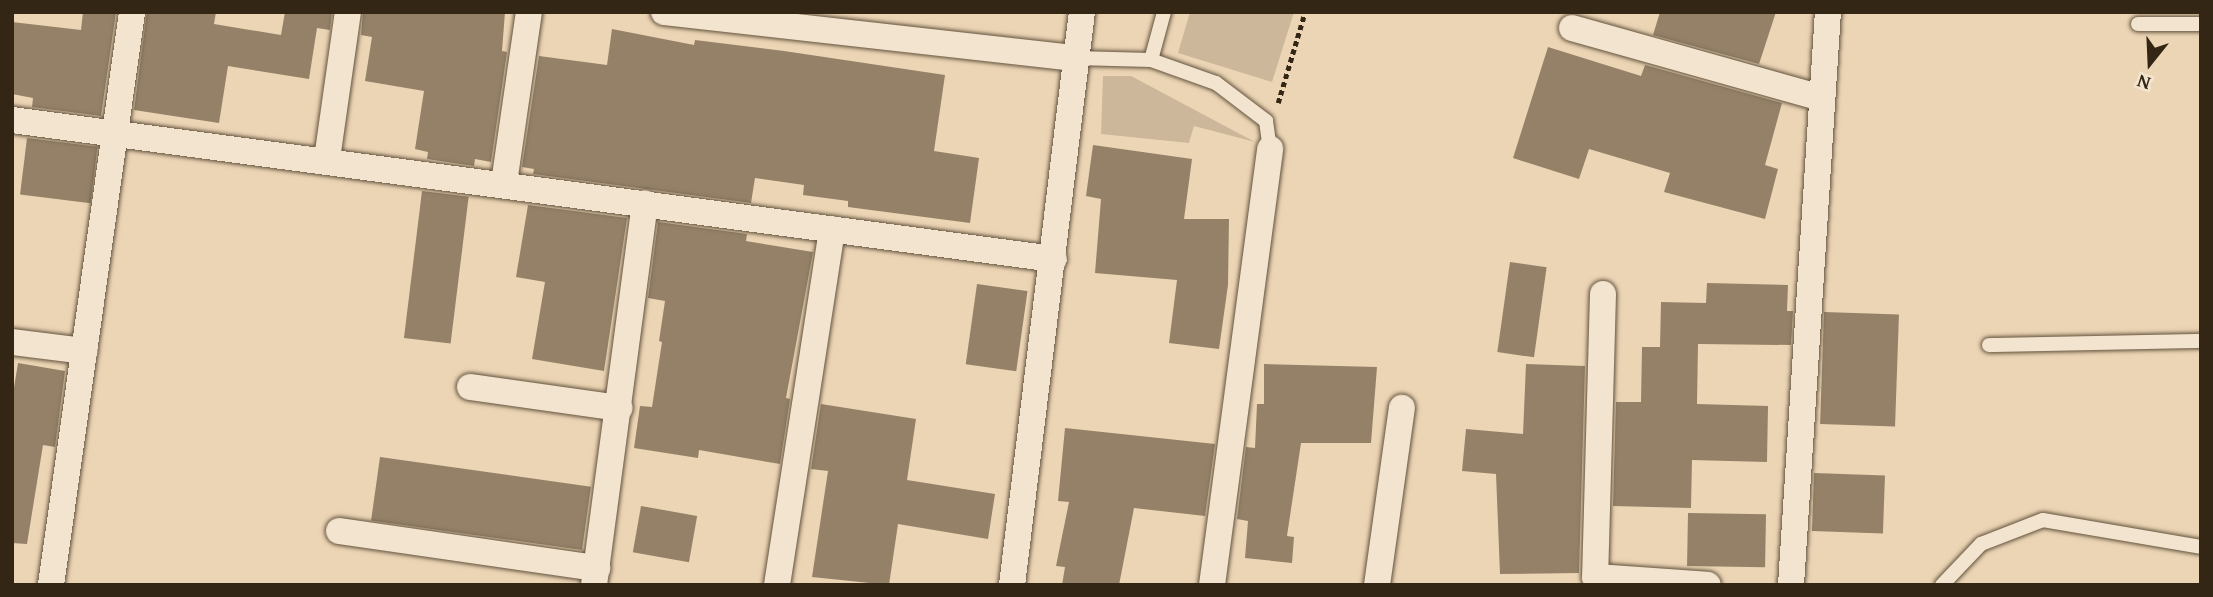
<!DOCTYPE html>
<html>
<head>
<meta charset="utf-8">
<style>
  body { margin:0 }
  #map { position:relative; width:2213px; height:597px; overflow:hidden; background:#ecd5b5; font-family:"Gentium Book Plus",serif }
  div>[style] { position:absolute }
  .green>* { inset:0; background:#cdb79a }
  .building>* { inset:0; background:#948168; transform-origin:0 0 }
  .path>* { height:4.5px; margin-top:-2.25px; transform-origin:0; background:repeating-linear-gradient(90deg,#342615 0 5px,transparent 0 8.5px) }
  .roads { filter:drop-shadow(0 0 2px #62523d) drop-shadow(0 0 2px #62523d) }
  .lane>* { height:14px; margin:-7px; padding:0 7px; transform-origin:7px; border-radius:7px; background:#f3e4cf }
  .street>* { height:26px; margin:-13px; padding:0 13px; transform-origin:13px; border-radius:13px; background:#f3e4cf }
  span { translate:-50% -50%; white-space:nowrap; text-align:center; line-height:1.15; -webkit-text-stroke:5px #f3e4cf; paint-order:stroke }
  .frame { position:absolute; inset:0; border:14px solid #342615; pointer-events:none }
  .north { position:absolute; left:2115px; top:28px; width:70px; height:70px; -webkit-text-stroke:5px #f3e4cf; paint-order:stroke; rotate:198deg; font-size:19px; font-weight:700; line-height:28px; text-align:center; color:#342615 }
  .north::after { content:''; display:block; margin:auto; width:24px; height:32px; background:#342615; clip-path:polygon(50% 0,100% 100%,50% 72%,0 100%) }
</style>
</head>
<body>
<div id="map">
  <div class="green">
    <div style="clip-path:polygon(1190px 12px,1294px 12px,1272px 82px,1178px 53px)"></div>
    <div style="clip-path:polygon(1103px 76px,1131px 76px,1255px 142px,1194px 126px,1189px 143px,1101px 134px)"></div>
  </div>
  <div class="building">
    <div style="clip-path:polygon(83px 12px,116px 12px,101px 116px,32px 107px,33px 98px,12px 94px,12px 22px,81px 30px)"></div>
    <div style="clip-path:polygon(147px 12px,216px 12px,214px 24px,281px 35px,285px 12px,332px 12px,330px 30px,317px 28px,309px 79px,228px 66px,219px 123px,134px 110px)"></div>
    <div style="clip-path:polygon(363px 12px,505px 12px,502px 51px,507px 52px,491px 162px,475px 159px,474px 166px,427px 159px,428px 152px,415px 149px,424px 91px,365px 81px,372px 37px,361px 35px)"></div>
    <div style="clip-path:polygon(1660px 12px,1776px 12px,1759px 64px,1653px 35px)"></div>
    <div style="clip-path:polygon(612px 29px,694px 45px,695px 40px,784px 51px,945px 75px,934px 151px,979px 158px,970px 223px,848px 207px,848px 201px,803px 195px,804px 185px,755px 178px,751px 203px,533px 174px,534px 169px,522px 167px,539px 56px,607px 65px)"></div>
    <div style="clip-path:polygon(1548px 47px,1641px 76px,1645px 65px,1782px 103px,1765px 165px,1778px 169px,1765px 219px,1664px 192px,1670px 173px,1589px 149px,1579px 179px,1513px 158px)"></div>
    <div style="left:27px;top:138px;width:71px;height:57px;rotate:7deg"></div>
    <div style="clip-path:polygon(1093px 145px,1192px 159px,1184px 219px,1229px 219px,1228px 285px,1219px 349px,1169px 343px,1177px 280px,1095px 273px,1101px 199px,1086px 196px)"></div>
    <div style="left:422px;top:191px;width:47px;height:148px;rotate:7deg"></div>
    <div style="clip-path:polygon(528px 205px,627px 218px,604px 371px,532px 359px,545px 282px,516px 277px)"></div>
    <div style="clip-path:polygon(658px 222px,747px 234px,746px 241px,813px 252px,786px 398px,790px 399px,780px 464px,699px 450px,698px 458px,634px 448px,640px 406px,652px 407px,662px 342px,659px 341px,665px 301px,648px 298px)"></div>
    <div style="left:1510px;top:262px;width:37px;height:91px;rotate:8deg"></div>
    <div style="clip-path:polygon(1707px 283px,1788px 285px,1787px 311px,1793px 311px,1791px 345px,1698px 344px,1697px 404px,1768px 406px,1767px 462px,1692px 460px,1691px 508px,1613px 506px,1616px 402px,1641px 402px,1642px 347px,1660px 347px,1661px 302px,1706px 303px)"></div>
    <div style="left:977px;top:284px;width:51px;height:81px;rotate:8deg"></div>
    <div style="left:1824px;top:312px;width:75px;height:112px;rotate:2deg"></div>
    <div style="clip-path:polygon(18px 363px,65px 371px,55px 447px,43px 445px,27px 544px,12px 543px,12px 400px)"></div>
    <div style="clip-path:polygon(1264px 364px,1377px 367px,1371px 443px,1301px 443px,1287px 536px,1294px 537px,1292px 563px,1245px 558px,1248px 521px,1237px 519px,1246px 447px,1255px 448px,1257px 404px,1264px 404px)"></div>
    <div style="clip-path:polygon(1526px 364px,1585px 366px,1579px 573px,1500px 574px,1496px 474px,1462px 471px,1466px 429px,1523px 434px)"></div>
    <div style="clip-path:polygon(821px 404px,916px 419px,907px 480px,995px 494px,988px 539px,898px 524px,889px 585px,812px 577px,828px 471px,811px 469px)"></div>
    <div style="clip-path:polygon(1065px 428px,1215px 444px,1205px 516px,1134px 508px,1119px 585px,1062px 585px,1065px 567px,1056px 566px,1069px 502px,1058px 501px)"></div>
    <div style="left:380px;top:457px;width:213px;height:64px;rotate:8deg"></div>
    <div style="left:1814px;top:473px;width:71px;height:58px;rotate:2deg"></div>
    <div style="left:641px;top:506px;width:57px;height:47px;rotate:10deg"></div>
    <div style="left:1688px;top:513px;width:78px;height:53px;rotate:1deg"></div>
  </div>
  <div class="path">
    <div style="left:1278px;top:103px;width:95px;rotate:-73.5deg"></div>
  </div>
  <div class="roads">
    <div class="lane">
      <div style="left:2138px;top:24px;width:63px"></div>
      <div style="left:1075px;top:58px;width:76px;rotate:1.5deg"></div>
      <div style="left:1151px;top:60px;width:69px;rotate:19.5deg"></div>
      <div style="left:1216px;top:83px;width:63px;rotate:37.2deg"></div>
      <div style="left:1266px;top:121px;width:28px;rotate:82deg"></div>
      <div style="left:1151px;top:60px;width:50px;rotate:-74.8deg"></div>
      <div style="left:1989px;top:345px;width:212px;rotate:-1.1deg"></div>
      <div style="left:1942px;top:585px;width:57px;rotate:-46.4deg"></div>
      <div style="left:1981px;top:544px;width:66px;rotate:-21.2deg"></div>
      <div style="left:2043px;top:520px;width:160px;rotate:9.7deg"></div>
    </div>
    <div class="street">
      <div style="left:664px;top:12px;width:414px;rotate:6.4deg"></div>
      <div style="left:1572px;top:28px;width:259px;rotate:15.7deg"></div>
      <div style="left:12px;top:120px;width:1051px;rotate:7.6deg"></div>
      <div style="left:327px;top:159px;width:148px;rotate:-81.9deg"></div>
      <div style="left:504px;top:183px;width:173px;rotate:-81.7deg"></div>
      <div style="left:1603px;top:294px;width:283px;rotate:91.6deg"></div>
      <div style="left:1595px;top:577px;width:113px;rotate:4deg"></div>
      <div style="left:12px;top:342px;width:73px;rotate:7.1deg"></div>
      <div style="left:470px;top:387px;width:151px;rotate:8deg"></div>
      <div style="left:339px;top:531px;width:261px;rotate:8.2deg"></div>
      <div style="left:51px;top:585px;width:579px;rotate:-81.95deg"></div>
      <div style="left:594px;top:585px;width:385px;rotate:-82.4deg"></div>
      <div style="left:777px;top:585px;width:360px;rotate:-81.2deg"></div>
      <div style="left:1012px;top:585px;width:577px;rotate:-83.04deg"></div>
      <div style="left:1212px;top:585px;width:440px;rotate:-82.4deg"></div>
      <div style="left:1377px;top:585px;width:179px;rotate:-82deg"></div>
      <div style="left:1791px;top:585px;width:574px;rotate:-86.31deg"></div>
    </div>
  </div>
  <div class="frame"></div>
  <div class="north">N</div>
</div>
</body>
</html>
